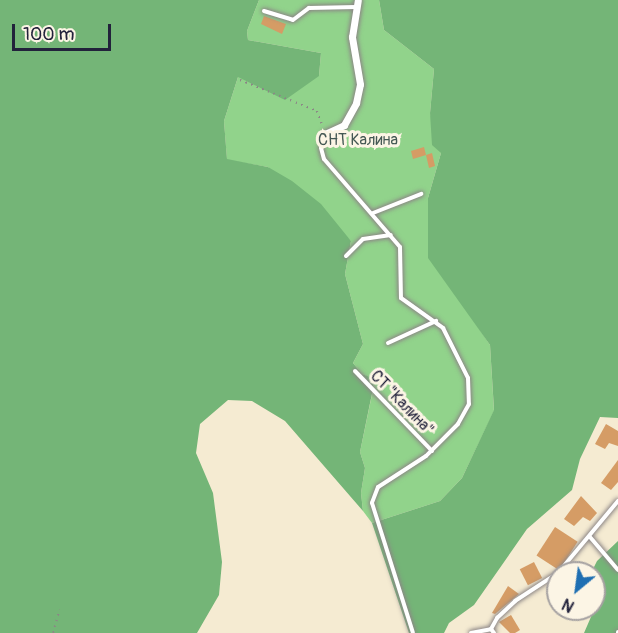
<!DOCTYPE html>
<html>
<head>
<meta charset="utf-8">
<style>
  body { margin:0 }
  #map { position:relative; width:618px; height:633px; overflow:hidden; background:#f5ebd2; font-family:Pangolin,sans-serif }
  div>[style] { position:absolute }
  .green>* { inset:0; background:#91d38b }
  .forest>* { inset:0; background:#74b577 }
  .building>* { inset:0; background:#d59c65; transform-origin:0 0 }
  .path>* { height:1.5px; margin-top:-0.75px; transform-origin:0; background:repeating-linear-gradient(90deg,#8c8686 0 1.5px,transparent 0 6px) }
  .roads { filter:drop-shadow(0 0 2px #8c8686) drop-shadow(0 0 2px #8c8686) }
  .service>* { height:4px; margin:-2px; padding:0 2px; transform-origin:2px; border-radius:2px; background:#fff }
  .minor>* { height:7px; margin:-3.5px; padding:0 3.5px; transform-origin:3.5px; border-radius:3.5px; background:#fff }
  span { translate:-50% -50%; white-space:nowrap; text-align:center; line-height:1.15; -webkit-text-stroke:6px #fcf5e5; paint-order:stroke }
  .park-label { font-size:16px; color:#435753 }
  .street-label { font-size:16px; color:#22223b }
  .north { position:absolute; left:546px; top:561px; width:60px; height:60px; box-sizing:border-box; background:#fcf5e5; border:2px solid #a5a1a1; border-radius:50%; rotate:209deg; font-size:16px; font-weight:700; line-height:24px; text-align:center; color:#22223b }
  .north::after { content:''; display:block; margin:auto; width:21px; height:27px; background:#1f6fb2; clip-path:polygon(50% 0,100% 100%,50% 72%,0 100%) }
  .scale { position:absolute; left:12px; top:24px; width:99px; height:27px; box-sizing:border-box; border:3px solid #22223b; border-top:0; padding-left:8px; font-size:18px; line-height:21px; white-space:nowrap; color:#22223b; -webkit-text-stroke:4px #fcf5e5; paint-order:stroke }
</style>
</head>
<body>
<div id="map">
  <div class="green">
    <div style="clip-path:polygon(259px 0,379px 0,384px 30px,434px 69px,430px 113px,441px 153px,428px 198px,429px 224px,468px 312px,490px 345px,494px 411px,462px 478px,440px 501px,372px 523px,363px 511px,361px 493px,365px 468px,360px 452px,375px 380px,362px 374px,353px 363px,363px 344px,345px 274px,351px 241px,268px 167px,227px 160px,224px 121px,238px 77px,319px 76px,321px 53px,248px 40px,247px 31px)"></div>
  </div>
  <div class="forest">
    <div style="clip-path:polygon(0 0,259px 0,247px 31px,248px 40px,321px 53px,319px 76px,285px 100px,238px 77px,224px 121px,227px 159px,268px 167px,292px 181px,321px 204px,351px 241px,345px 274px,363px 344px,353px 363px,362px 374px,375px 379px,360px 452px,365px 468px,361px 493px,363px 511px,285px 421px,252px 401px,228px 400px,200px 424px,196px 453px,213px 493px,222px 562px,219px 595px,197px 633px,0 633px)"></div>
    <div style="clip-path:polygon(379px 0,618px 0,618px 418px,600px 417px,580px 459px,572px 490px,527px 529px,474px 605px,449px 623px,444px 633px,409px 633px,372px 523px,440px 501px,462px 478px,494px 410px,490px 345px,428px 258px,428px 198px,441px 153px,432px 145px,430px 113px,434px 69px,384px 30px)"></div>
    <div style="clip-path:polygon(618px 541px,618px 633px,584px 633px,597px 603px,594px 573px,591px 573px,597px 561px)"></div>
  </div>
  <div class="building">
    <div style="clip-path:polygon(264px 16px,286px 24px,282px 34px,261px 24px)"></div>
    <div style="clip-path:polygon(424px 147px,426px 155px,432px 153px,435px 166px,429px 168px,426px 155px,413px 159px,411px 151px)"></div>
    <div style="clip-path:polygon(606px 424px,618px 431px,618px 446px,609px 443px,605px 449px,595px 444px)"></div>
    <div style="clip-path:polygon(618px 460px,618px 482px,611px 490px,601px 483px)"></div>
    <div style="clip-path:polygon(581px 496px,597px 513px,590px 521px,583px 517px,574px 526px,564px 519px)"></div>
    <div style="left:555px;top:527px;width:27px;height:34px;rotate:33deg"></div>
    <div style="left:534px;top:562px;width:18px;height:16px;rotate:63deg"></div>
    <div style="clip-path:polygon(508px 586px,519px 594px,495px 614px,492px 613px)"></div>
    <div style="clip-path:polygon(511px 615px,520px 630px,515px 633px,510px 633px,499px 622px)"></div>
  </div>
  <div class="path">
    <div style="left:240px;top:80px;width:83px;rotate:21.9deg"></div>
    <div style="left:317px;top:111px;width:17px;rotate:69deg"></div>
    <div style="left:53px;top:633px;width:24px;rotate:-75deg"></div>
  </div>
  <div class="roads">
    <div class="service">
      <div style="left:264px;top:11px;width:30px;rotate:17deg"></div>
      <div style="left:293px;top:20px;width:20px;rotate:-37deg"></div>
      <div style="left:309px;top:8px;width:47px;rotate:-1.2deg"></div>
      <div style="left:324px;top:134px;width:14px;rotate:102deg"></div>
      <div style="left:321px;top:148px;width:11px;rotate:75deg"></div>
      <div style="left:324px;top:159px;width:116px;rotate:49.2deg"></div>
      <div style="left:400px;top:247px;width:51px;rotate:88.9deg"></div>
      <div style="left:401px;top:298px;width:52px;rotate:35.5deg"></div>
      <div style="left:443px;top:328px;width:56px;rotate:63.4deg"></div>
      <div style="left:468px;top:378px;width:26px;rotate:88deg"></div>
      <div style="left:469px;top:404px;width:23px;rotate:119deg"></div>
      <div style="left:458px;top:424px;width:45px;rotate:135deg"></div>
      <div style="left:426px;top:456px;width:57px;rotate:147.1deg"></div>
      <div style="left:378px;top:487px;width:17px;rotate:111deg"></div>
      <div style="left:372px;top:503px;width:136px;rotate:72.5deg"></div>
      <div style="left:373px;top:213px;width:52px;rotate:-21.6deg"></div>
      <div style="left:346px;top:256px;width:24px;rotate:-45deg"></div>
      <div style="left:363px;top:239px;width:28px;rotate:-8deg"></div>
      <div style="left:388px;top:343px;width:53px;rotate:-24.6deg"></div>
      <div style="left:355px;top:371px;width:111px;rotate:46.1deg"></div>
      <div style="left:590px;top:537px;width:43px;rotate:49.7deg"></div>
      <div style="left:558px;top:573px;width:94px;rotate:-50.2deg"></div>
      <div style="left:491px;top:629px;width:13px;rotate:-61deg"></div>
      <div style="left:497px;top:618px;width:25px;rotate:-43deg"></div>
      <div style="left:515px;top:601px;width:51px;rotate:-33.1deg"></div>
      <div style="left:471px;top:633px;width:20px;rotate:-11deg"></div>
      <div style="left:491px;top:629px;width:5px;rotate:53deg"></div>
      <div style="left:618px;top:633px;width:1px;rotate:-90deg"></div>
    </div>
    <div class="minor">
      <div style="left:325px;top:134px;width:21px;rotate:-25deg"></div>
      <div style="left:344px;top:125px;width:25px;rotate:-61deg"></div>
      <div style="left:356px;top:103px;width:19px;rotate:-78deg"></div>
      <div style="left:360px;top:84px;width:48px;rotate:-99.7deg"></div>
      <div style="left:352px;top:37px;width:37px;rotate:-81deg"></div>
    </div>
  </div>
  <div class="park-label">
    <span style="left:358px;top:140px">СНТ Калина</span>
  </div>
  <div class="street-label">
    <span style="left:402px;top:403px;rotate:46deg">СТ "Калина"</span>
  </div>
  <div class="north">N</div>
  <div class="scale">100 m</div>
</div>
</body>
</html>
